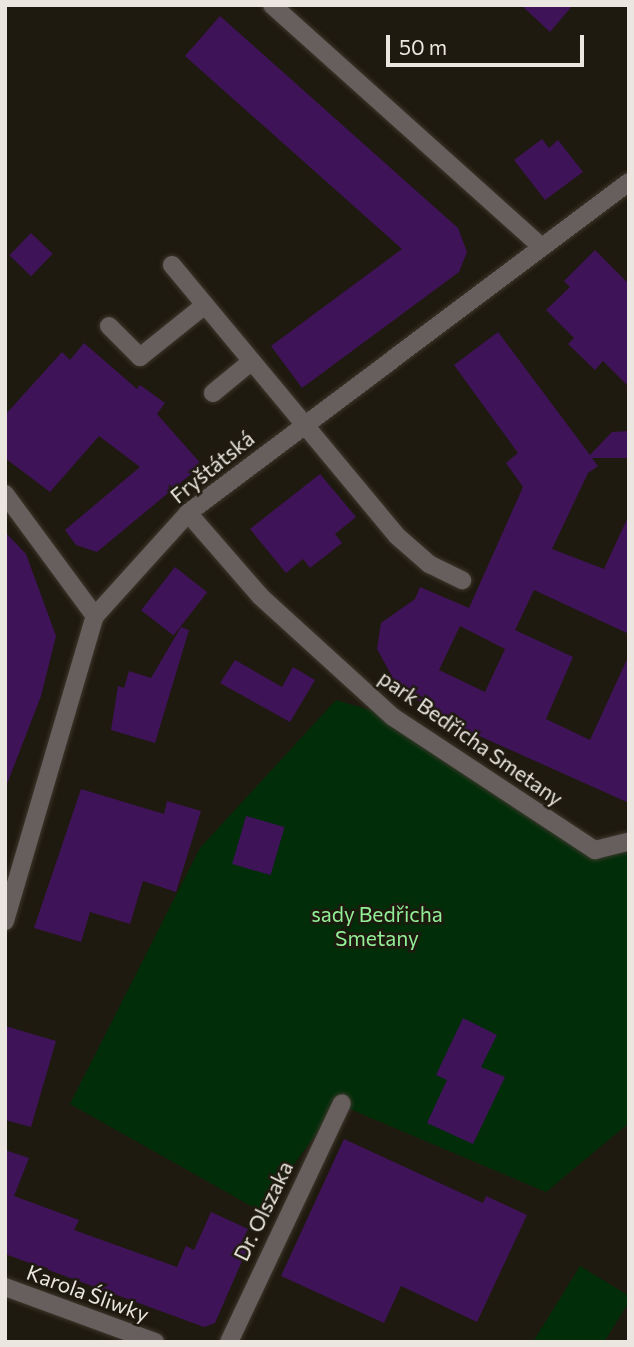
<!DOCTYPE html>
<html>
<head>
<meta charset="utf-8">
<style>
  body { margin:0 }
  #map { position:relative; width:634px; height:1347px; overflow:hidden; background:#1f1a0f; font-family:Commissioner,sans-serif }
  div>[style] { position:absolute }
  .green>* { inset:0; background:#012e08 }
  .building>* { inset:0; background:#3f1358; transform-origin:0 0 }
  .roads { filter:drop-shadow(0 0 2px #3c372c) drop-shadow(0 0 2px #3c372c) }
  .minor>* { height:18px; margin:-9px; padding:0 9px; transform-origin:9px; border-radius:9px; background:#665f5d }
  span { translate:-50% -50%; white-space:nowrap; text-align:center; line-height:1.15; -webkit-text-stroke:5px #1f1a0f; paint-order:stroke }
  .street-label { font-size:21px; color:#ebe7e0 }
  .park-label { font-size:21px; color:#91f097 }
  .frame { position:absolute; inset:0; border:7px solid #ebe7e0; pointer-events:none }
  .scale { position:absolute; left:386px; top:35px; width:198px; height:32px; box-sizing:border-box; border:4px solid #ebe7e0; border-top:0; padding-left:9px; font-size:21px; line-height:24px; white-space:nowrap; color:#ebe7e0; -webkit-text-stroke:5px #1f1a0f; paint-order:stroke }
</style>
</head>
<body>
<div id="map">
  <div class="green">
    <div style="clip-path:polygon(336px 700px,393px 717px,595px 850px,629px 843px,629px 1123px,546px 1192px,338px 1104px,260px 1211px,70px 1104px,200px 848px)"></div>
    <div style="clip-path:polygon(580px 1266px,629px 1296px,629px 1302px,604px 1342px,533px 1342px)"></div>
  </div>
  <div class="building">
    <div style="clip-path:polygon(521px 5px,573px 5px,550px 32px)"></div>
    <div style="clip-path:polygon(220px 16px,458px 228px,467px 252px,459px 272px,302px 388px,271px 346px,402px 249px,185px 56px)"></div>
    <div style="clip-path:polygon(542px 139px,549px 148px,558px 140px,583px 172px,545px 200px,514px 160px)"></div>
    <div style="left:31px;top:233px;width:30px;height:31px;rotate:44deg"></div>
    <div style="clip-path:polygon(595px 250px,629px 284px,629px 387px,603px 361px,595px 370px,568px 344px,574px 338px,546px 310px,570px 287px,564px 281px)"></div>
    <div style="clip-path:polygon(evenodd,498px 332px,590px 455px,612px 432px,629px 431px,629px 458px,592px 458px,598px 466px,588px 473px,552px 549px,604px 569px,629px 515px,629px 634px,534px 590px,515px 630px,573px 657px,546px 719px,590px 740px,629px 655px,629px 803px,466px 730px,399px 689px,377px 649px,381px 623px,415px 599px,420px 587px,469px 608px,523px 487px,506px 463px,518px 453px,454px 365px,498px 332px,460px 626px,505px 649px,485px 692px,439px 670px,460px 626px)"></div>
    <div style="clip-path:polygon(84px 343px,137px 389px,140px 385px,165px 403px,157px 414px,202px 465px,97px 552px,76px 545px,65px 530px,140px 467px,99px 436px,50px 492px,5px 458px,5px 415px,62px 352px,70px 360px)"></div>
    <div style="clip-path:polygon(320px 474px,356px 517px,335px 534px,342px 543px,310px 568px,303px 559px,286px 573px,250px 529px)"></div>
    <div style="clip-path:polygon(5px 532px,26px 554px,56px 636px,41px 696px,7px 784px)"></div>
    <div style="left:175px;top:567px;width:41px;height:55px;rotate:38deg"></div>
    <div style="clip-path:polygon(181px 627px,189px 630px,155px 743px,111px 730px,118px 686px,124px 688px,129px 671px,151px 678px)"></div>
    <div style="clip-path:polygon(235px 660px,282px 687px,293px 667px,315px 680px,290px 722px,220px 683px)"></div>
    <div style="clip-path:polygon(81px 789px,164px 814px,167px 801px,201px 811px,176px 892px,143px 881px,130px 924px,90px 912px,81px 942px,34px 928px)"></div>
    <div style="left:246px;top:816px;width:40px;height:50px;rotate:16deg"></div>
    <div style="clip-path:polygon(463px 1018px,497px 1035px,481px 1067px,505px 1077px,473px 1144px,427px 1123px,447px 1080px,436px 1075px)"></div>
    <div style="clip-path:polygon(5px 1026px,56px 1041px,31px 1127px,5px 1120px)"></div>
    <div style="clip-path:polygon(344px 1139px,483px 1203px,486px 1196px,527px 1215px,477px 1322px,401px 1286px,384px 1323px,281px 1276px)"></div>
    <div style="clip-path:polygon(5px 1150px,29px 1158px,14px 1196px,79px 1220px,74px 1230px,177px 1267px,186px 1246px,194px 1250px,211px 1212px,248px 1229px,242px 1241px,249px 1245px,215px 1323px,204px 1327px,5px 1254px)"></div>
  </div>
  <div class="roads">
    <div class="minor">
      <div style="left:272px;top:5px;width:361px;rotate:41.9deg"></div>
      <div style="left:172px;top:265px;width:352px;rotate:50.3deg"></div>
      <div style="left:397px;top:536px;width:43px;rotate:41.2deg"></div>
      <div style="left:429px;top:564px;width:37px;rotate:26deg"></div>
      <div style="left:109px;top:326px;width:44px;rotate:45deg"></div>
      <div style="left:140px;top:357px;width:83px;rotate:-38.7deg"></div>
      <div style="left:213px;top:393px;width:50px;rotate:-39.4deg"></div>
      <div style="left:5px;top:494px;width:152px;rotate:53.6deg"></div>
      <div style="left:188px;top:513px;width:111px;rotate:49deg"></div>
      <div style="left:261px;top:597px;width:178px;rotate:42.3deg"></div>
      <div style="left:393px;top:717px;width:242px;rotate:33.4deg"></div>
      <div style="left:595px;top:850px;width:33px;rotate:-14deg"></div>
      <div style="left:5px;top:921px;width:318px;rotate:-73.6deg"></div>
      <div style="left:95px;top:616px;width:139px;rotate:-47.9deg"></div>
      <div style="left:188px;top:513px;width:551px;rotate:-36.89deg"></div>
      <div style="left:5px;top:1287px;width:160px;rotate:20.1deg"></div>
      <div style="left:229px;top:1342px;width:264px;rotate:-64.7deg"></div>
    </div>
  </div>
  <div class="street-label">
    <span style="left:212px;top:467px;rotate:-39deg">Fryštátská</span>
    <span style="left:471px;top:738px;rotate:35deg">park Bedřicha Smetany</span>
    <span style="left:263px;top:1211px;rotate:-64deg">Dr. Olszaka</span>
    <span style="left:88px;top:1293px;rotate:20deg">Karola Śliwky</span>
  </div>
  <div class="park-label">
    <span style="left:377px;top:926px">sady Bedřicha<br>Smetany</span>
  </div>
  <div class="frame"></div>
  <div class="scale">50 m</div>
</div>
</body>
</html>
